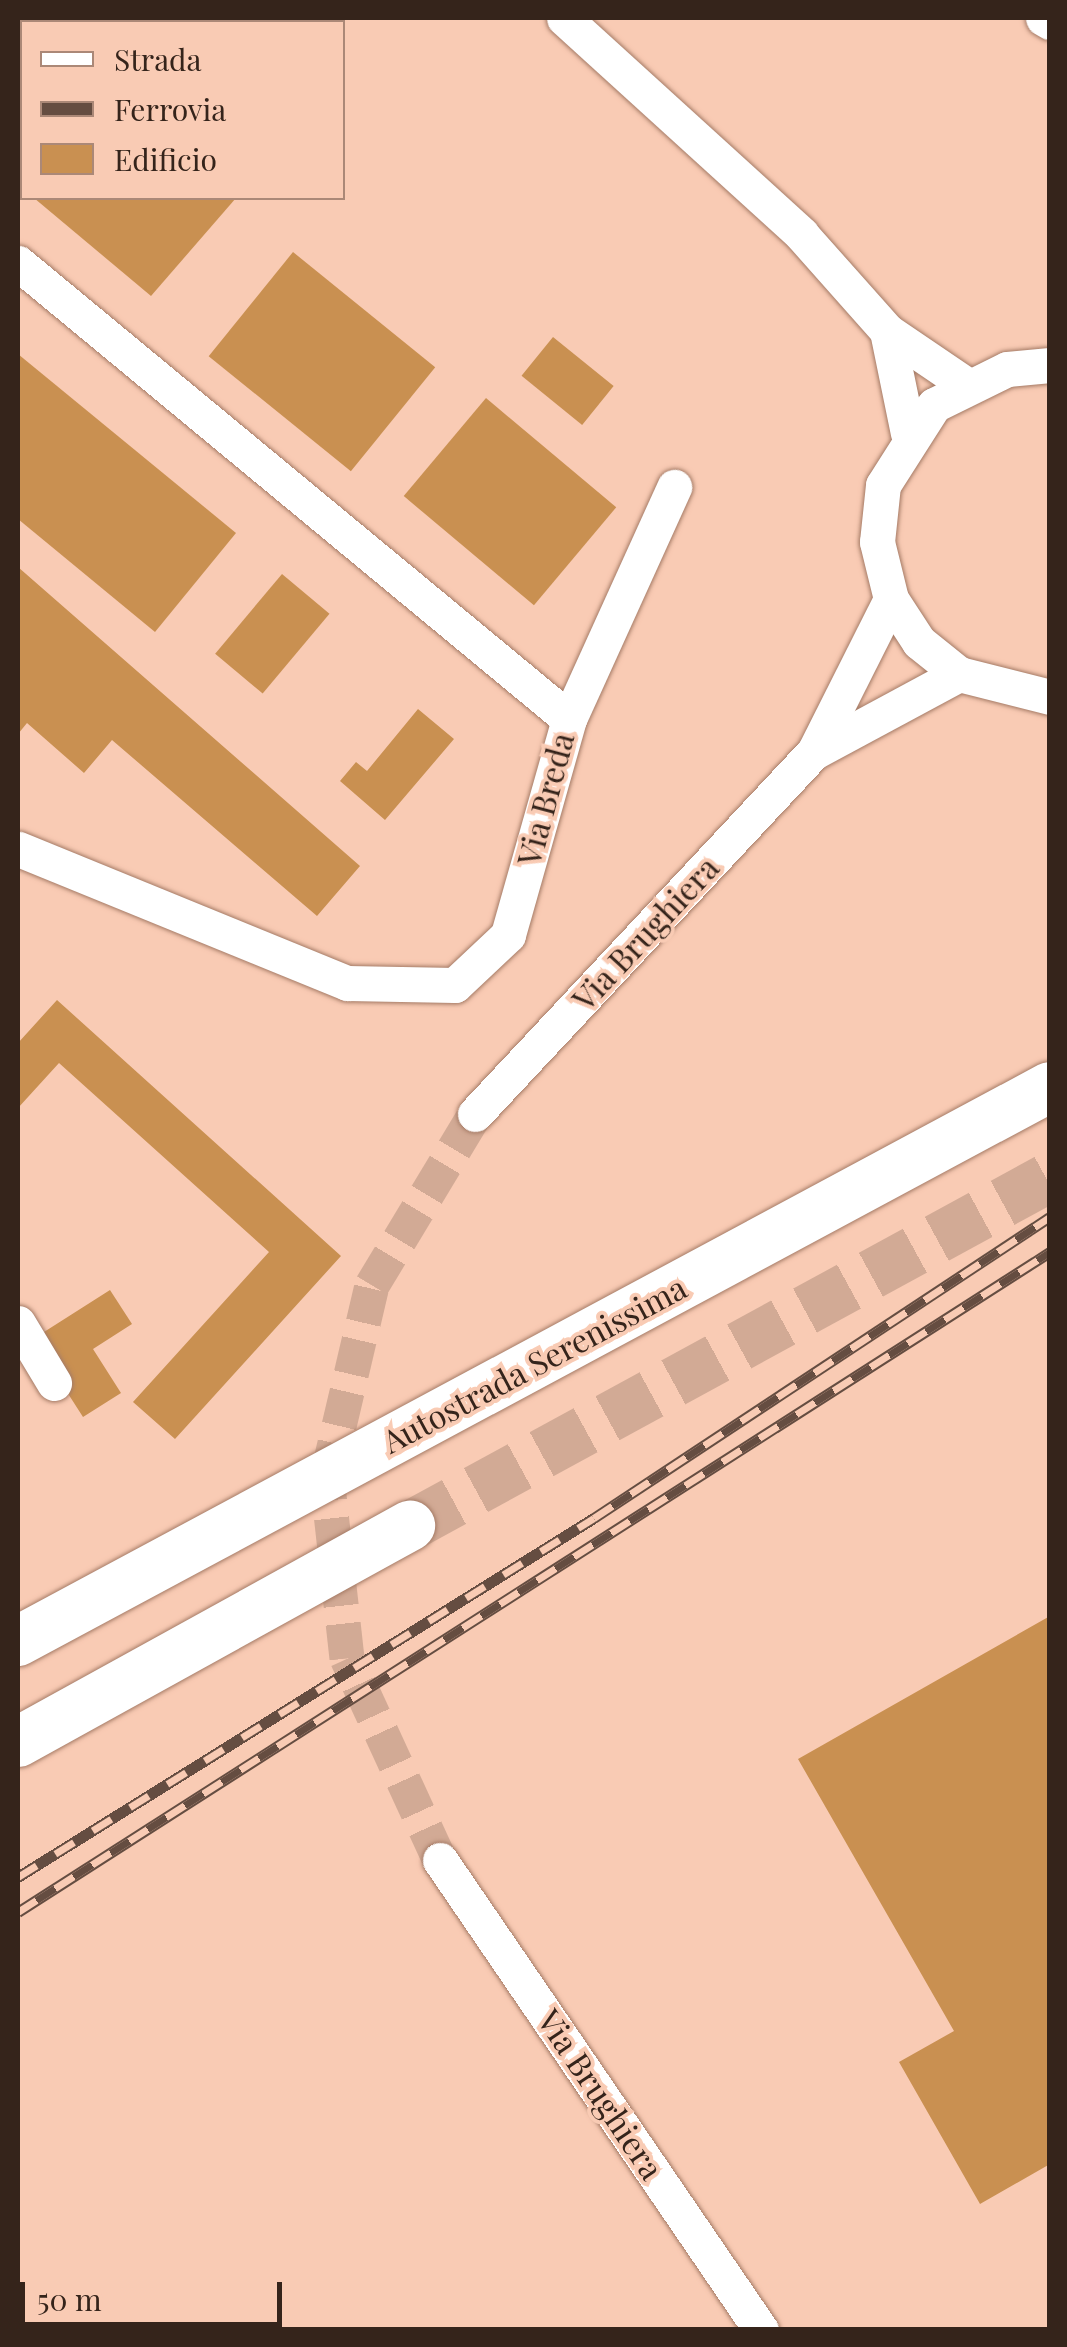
<!DOCTYPE html>
<html>
<head>
<meta charset="utf-8">
<style>
  body { margin:0 }
  #map { position:relative; width:1067px; height:2347px; overflow:hidden; background:#f9cbb4; font-family:"Playfair Display",serif }
  div>[style] { position:absolute }
  .building>* { inset:0; background:#c99051; transform-origin:0 0 }
  .minor-tunnel>* { height:35px; margin-top:-17.5px; transform-origin:0; background:repeating-linear-gradient(90deg,#d2aa95 0 35px,transparent 0 53px) }
  .highway-tunnel>* { height:50px; margin-top:-25px; transform-origin:0; background:repeating-linear-gradient(90deg,#d2aa95 0 50px,transparent 0 75px) }
  .roads { filter:drop-shadow(0 0 2px #a57b66) drop-shadow(0 0 2px #a57b66) }
  .minor>* { height:35px; margin:-17.5px; padding:0 17.5px; transform-origin:17.5px; border-radius:17.5px; background:#fff }
  .highway>* { height:50px; margin:-25px; padding:0 25px; transform-origin:25px; border-radius:25px; background:#fff }
  .rail>* { height:11px; margin-top:-5.5px; transform-origin:0; background:repeating-linear-gradient(90deg,#f9cbb4 0 22px,#654d41 0 44px); box-sizing:border-box; border-block:2px solid #654d41 }
  span { translate:-50% -50%; white-space:nowrap; text-align:center; line-height:1.15; -webkit-text-stroke:8px #f9cbb4; paint-order:stroke }
  .street-label { font-size:32px; color:#35241b }
  .frame { position:absolute; inset:0; border:20px solid #35241b; pointer-events:none }
  .legend { position:absolute; left:20px; top:20px; width:325px; height:180px; box-sizing:border-box; background:#f9cbb4; border:2px solid #ab8877; margin:0; padding:12px 18px; list-style:none; font-size:30px; color:#35241b }
  .legend li { display:flex; align-items:center; gap:20px; height:50px }
  .legend b { width:50px; border:2px solid #ab8877 }
  .scale { position:absolute; left:20px; top:2282px; width:262px; height:45px; box-sizing:border-box; border:5px solid #35241b; border-top:0; padding-left:12px; font-size:30px; line-height:35px; white-space:nowrap; color:#35241b; -webkit-text-stroke:8px #f9cbb4; paint-order:stroke }
</style>
</head>
<body>
<div id="map">
  <div class="building">
    <div style="clip-path:polygon(34px 198px,236px 198px,151px 296px)"></div>
    <div style="left:293px;top:252px;width:183px;height:134px;rotate:39deg"></div>
    <div style="left:553px;top:337px;width:78px;height:50px;rotate:39deg"></div>
    <div style="clip-path:polygon(18px 354px,236px 533px,155px 632px,18px 519px)"></div>
    <div style="left:486px;top:398px;width:170px;height:128px;rotate:40deg"></div>
    <div style="clip-path:polygon(18px 567px,360px 866px,317px 916px,112px 740px,84px 773px,27px 723px,18px 734px)"></div>
    <div style="left:282px;top:574px;width:62px;height:104px;rotate:40deg"></div>
    <div style="clip-path:polygon(418px 709px,454px 739px,385px 820px,340px 781px,356px 762px,367px 771px)"></div>
    <div style="clip-path:polygon(57px 1000px,341px 1256px,175px 1439px,133px 1402px,269px 1252px,59px 1063px,18px 1108px,18px 1043px)"></div>
    <div style="clip-path:polygon(110px 1290px,132px 1324px,93px 1349px,121px 1393px,83px 1417px,33px 1339px)"></div>
    <div style="clip-path:polygon(1050px 1616px,1050px 2164px,980px 2204px,899px 2062px,954px 2031px,798px 1759px)"></div>
  </div>
  <div class="minor-tunnel">
    <div style="left:440px;top:1860px;width:222px;rotate:-114.7deg"></div>
    <div style="left:347px;top:1658px;width:182px;rotate:-96.3deg"></div>
    <div style="left:327px;top:1477px;width:197px;rotate:-76.8deg"></div>
    <div style="left:372px;top:1285px;width:200px;rotate:-58.9deg"></div>
  </div>
  <div class="highway-tunnel">
    <div style="left:410px;top:1526px;width:729px;rotate:-28.6deg"></div>
  </div>
  <div class="roads">
    <div class="minor">
      <div style="left:564px;top:18px;width:321px;rotate:42.3deg"></div>
      <div style="left:801px;top:234px;width:130px;rotate:48.4deg"></div>
      <div style="left:887px;top:331px;width:94px;rotate:34.2deg"></div>
      <div style="left:1043px;top:18px;width:8px;rotate:30deg"></div>
      <div style="left:81px;top:22px;width:6px;rotate:-39deg"></div>
      <div style="left:18px;top:93px;width:7px;rotate:-56deg"></div>
      <div style="left:18px;top:263px;width:715px;rotate:39.61deg"></div>
      <div style="left:569px;top:719px;width:224px;rotate:105.8deg"></div>
      <div style="left:508px;top:935px;width:73px;rotate:136.7deg"></div>
      <div style="left:455px;top:985px;width:108px;rotate:-178.9deg"></div>
      <div style="left:347px;top:983px;width:355px;rotate:-157.8deg"></div>
      <div style="left:887px;top:331px;width:104px;rotate:78.4deg"></div>
      <div style="left:1050px;top:365px;width:43px;rotate:174.7deg"></div>
      <div style="left:1007px;top:369px;width:81px;rotate:153.7deg"></div>
      <div style="left:934px;top:405px;width:95px;rotate:122.5deg"></div>
      <div style="left:883px;top:485px;width:57px;rotate:96deg"></div>
      <div style="left:877px;top:542px;width:59px;rotate:76.2deg"></div>
      <div style="left:891px;top:599px;width:51px;rotate:56.9deg"></div>
      <div style="left:919px;top:642px;width:51px;rotate:38.7deg"></div>
      <div style="left:959px;top:674px;width:94px;rotate:14.2deg"></div>
      <div style="left:569px;top:719px;width:255px;rotate:-65.6deg"></div>
      <div style="left:814px;top:752px;width:165px;rotate:-28.3deg"></div>
      <div style="left:475px;top:1114px;width:496px;rotate:-46.9deg"></div>
      <div style="left:814px;top:752px;width:171px;rotate:-63.3deg"></div>
      <div style="left:18px;top:1323px;width:70px;rotate:59deg"></div>
      <div style="left:440px;top:1860px;width:569px;rotate:55.67deg"></div>
    </div>
    <div class="highway">
      <div style="left:18px;top:1641px;width:1171px;rotate:-28.23deg"></div>
      <div style="left:18px;top:1742px;width:448px;rotate:-28.9deg"></div>
    </div>
  </div>
  <div class="rail">
    <div style="left:18px;top:1877px;width:679px;rotate:-31.93deg"></div>
    <div style="left:594px;top:1518px;width:546px;rotate:-33.43deg"></div>
    <div style="left:18px;top:1912px;width:1225px;rotate:-32.6deg"></div>
  </div>
  <div class="street-label">
    <span style="left:545px;top:799px;rotate:-75deg">Via Breda</span>
    <span style="left:645px;top:933px;rotate:-47deg">Via Brughiera</span>
    <span style="left:534px;top:1364px;rotate:-28deg">Autostrada Serenissima</span>
    <span style="left:601px;top:2094px;rotate:56deg">Via Brughiera</span>
  </div>
  <div class="frame"></div>
  <ul class="legend">
  <li><b style="height:12px;background:#fff"></b>Strada</li>
  <li><b style="height:12px;background:#654d41"></b>Ferrovia</li>
  <li><b style="height:28px;background:#c99051"></b>Edificio</li>
  </ul>
  <div class="scale">50 m</div>
</div>
</body>
</html>
